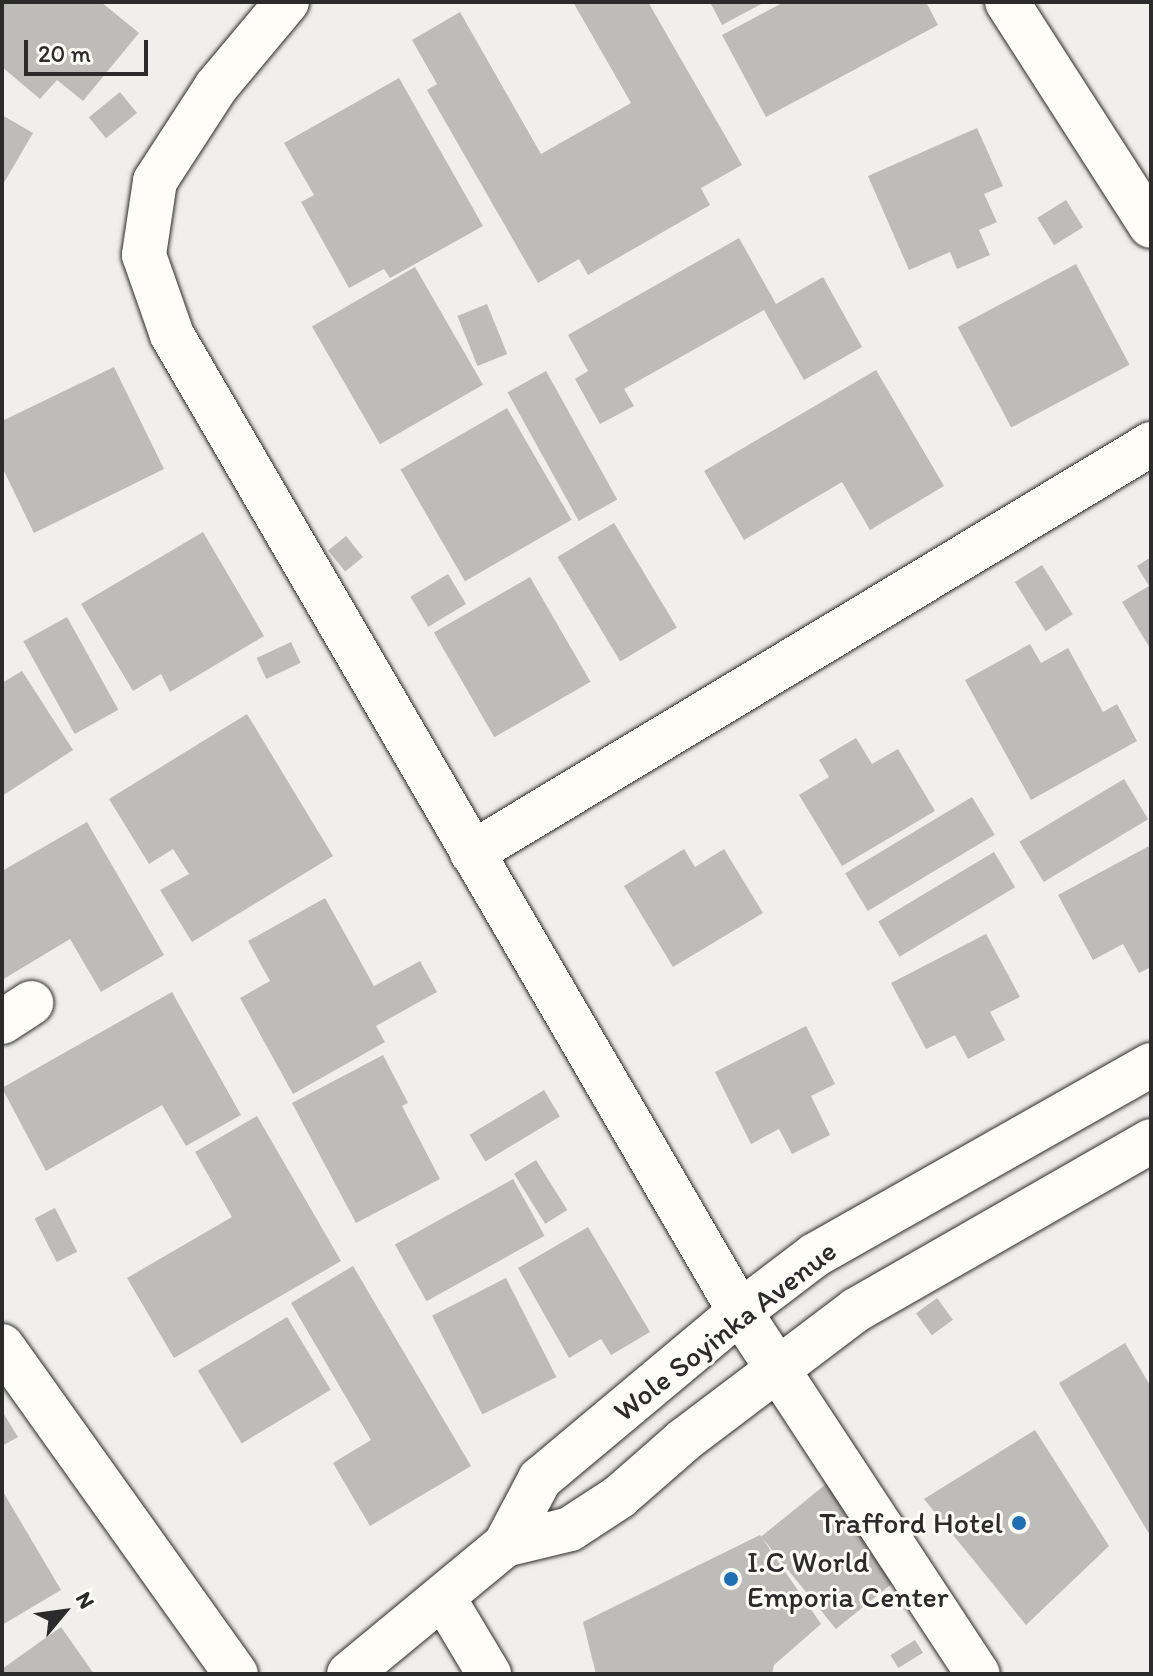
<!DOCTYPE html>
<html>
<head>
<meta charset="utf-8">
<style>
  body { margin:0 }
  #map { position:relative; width:1153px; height:1676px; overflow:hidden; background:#f0efeb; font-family:Itim,sans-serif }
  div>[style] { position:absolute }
  .building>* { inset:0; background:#bdbcb8; transform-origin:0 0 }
  .roads { filter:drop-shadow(0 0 2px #2b2b2b) drop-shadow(0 0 2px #2b2b2b) }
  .minor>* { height:44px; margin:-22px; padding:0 22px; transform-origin:22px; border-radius:22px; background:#fdfcf7 }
  .dots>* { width:22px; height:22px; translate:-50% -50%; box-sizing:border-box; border:4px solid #fdfcf7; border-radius:50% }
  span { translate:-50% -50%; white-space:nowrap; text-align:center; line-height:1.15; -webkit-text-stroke:6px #fdfcf7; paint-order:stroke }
  .street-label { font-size:30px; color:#2b2b2b }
  .poi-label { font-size:30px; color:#2b2b2b }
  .right { translate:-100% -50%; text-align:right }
  .left { translate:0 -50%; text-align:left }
  .frame { position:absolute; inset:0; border:4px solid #2b2b2b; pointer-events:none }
  .north { position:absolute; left:24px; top:1572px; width:80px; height:80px; -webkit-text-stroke:6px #fdfcf7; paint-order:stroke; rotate:61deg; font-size:22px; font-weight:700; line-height:32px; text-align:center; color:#2b2b2b }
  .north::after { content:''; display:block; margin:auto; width:28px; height:36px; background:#2b2b2b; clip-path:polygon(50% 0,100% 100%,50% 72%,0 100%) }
  .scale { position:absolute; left:24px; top:40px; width:124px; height:36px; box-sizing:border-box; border:4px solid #2b2b2b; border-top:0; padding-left:10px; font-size:24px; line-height:28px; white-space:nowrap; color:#2b2b2b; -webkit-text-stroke:6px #fdfcf7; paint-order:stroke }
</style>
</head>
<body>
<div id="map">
  <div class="building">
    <div style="clip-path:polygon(6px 2px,101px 2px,139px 33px,83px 101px,57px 80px,40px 99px,2px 67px,2px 7px)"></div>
    <div style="clip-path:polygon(573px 2px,648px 2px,742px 165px,701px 188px,710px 205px,588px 275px,579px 259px,538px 283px,427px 90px,437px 84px,412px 40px,460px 12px,541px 154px,631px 103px)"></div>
    <div style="clip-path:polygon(710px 2px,765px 2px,722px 25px)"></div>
    <div style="clip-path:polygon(784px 2px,926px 2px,938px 25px,766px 117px,722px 35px)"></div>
    <div style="clip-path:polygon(399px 78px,483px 226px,390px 278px,384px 269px,349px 288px,301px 202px,314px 195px,284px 143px)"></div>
    <div style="left:120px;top:92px;width:27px;height:40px;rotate:51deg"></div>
    <div style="clip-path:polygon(2px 115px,33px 133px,2px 186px)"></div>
    <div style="clip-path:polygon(977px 128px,1003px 186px,984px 194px,997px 222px,979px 230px,990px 255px,957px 269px,950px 252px,909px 270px,868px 176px)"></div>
    <div style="left:1066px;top:200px;width:32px;height:34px;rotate:58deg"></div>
    <div style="clip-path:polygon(739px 238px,776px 304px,823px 277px,862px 347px,804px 380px,764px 310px,624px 389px,634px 406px,600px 424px,575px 379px,588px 371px,568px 335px)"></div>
    <div style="left:1076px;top:264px;width:114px;height:134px;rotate:62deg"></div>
    <div style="left:415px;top:267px;width:136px;height:119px;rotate:60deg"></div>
    <div style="left:487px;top:304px;width:54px;height:32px;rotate:68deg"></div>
    <div style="clip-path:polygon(114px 367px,164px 469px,34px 533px,2px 467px,2px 421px)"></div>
    <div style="clip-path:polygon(876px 370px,944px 486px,870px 530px,842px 482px,744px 540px,704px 471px)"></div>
    <div style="left:546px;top:371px;width:147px;height:44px;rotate:61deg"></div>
    <div style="left:507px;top:408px;width:129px;height:123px;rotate:60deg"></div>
    <div style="left:614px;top:523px;width:122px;height:66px;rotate:59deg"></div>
    <div style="clip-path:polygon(203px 532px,264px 636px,170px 692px,161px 674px,133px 691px,81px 604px)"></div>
    <div style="left:346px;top:536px;width:27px;height:23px;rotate:51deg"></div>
    <div style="clip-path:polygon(1151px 557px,1151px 650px,1122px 602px,1149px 586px,1137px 566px)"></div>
    <div style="left:1042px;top:565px;width:58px;height:32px;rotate:58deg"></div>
    <div style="left:448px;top:574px;width:35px;height:44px;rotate:59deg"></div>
    <div style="left:530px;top:577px;width:121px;height:111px;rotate:60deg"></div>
    <div style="left:67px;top:617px;width:106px;height:50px;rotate:61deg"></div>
    <div style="left:291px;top:642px;width:23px;height:38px;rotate:65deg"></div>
    <div style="clip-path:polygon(1030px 644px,1041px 663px,1068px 648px,1103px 712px,1117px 704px,1137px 741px,1031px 800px,965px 680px)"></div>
    <div style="clip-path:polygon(22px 671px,73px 750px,2px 796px,2px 683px)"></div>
    <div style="clip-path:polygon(247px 714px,333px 856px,192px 942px,160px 890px,189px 874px,173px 849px,149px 864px,109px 799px)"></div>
    <div style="clip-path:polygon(856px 738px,872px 764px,898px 749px,935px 811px,842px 866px,799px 795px,829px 777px,819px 760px)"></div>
    <div style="left:1124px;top:779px;width:47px;height:122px;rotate:59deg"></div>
    <div style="left:972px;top:797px;width:44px;height:148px;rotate:59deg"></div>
    <div style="clip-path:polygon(87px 822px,164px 955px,101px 992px,70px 939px,2px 980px,2px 871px)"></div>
    <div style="clip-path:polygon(1151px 845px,1151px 967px,1139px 973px,1123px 944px,1093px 960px,1058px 895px)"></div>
    <div style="clip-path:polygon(684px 849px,695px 867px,724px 849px,763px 913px,673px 967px,624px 886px)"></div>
    <div style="left:994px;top:852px;width:41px;height:135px;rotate:59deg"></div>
    <div style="clip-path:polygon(325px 898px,374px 986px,420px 961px,437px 992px,376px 1026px,385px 1042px,293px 1094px,240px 998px,270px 981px,248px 941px)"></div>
    <div style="clip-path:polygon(986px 934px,1020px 997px,990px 1012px,1005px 1040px,968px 1059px,955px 1035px,926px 1049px,891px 983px)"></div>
    <div style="clip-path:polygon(172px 992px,241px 1115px,186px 1146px,162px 1105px,46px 1171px,2px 1088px)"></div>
    <div style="clip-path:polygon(806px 1026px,835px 1084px,811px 1096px,830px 1135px,792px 1154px,779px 1129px,751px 1144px,715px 1072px)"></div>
    <div style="clip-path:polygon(383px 1055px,408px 1103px,402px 1106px,440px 1179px,356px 1223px,292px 1103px)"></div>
    <div style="left:544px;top:1090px;width:31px;height:87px;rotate:59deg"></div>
    <div style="clip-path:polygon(257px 1116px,341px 1261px,174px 1358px,127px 1278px,232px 1217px,195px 1152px)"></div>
    <div style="left:536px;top:1160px;width:59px;height:26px;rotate:58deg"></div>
    <div style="left:513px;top:1179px;width:65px;height:135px;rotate:61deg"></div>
    <div style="left:55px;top:1208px;width:49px;height:23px;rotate:63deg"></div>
    <div style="clip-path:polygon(588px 1227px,650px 1332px,611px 1355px,601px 1339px,569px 1358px,518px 1268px)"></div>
    <div style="clip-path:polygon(353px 1266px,471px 1466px,370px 1526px,333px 1463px,371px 1440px,291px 1303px)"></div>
    <div style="left:506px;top:1278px;width:111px;height:83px;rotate:63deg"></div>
    <div style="left:937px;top:1298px;width:27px;height:26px;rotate:54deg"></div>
    <div style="left:287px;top:1317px;width:85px;height:104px;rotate:59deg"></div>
    <div style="clip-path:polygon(1125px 1343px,1151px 1387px,1151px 1537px,1059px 1383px)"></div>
    <div style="clip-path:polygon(2px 1411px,18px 1437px,2px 1446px)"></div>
    <div style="clip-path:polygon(1035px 1430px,1109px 1546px,1026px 1625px,924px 1499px)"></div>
    <div style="left:831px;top:1480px;width:119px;height:90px;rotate:51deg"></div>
    <div style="clip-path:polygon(2px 1490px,61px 1590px,2px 1625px)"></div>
    <div style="clip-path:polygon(760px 1535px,821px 1624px,774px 1665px,772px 1674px,596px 1674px,583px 1622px)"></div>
    <div style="clip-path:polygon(61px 1627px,94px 1674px,2px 1674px,2px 1669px)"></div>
    <div style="left:915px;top:1640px;width:15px;height:29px;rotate:58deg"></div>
  </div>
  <div class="roads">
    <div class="minor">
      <div style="left:287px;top:2px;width:111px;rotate:129.9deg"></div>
      <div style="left:216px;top:87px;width:112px;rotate:123deg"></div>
      <div style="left:155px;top:181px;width:75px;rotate:98.5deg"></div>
      <div style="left:144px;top:255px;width:85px;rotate:70.7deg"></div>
      <div style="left:172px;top:335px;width:1130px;rotate:59.83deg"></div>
      <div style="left:740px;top:1312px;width:433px;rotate:56.7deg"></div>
      <div style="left:1007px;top:2px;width:266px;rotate:57.3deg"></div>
      <div style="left:472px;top:853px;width:793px;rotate:-31.06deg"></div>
      <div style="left:2px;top:1022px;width:35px;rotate:-33deg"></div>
      <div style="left:2px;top:1346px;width:403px;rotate:54.5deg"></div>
      <div style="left:505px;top:1545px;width:67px;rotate:-13.8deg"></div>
      <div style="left:570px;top:1529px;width:59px;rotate:-33.1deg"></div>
      <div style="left:619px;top:1497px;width:86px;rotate:-41.2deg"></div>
      <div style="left:684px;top:1440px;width:216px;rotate:-37.1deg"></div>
      <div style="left:856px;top:1310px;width:340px;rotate:-29.8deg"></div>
      <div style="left:443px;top:1597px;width:90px;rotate:59.1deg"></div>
      <div style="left:349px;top:1674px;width:202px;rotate:-39.6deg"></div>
      <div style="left:505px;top:1545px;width:75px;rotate:-62.1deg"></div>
      <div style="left:540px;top:1479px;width:261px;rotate:-39.9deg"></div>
      <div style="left:740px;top:1312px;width:94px;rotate:-37.2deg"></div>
      <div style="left:815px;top:1255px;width:386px;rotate:-29.5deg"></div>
    </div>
  </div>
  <div class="dots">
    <div style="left:1019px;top:1523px;background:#1f6fb2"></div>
    <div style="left:731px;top:1579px;background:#1f6fb2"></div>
  </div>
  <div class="street-label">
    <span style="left:725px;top:1331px;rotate:-38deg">Wole Soyinka Avenue</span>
  </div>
  <div class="poi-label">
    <span class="right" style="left:1003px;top:1523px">Trafford Hotel</span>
    <span class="left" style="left:747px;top:1579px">I.C World<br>Emporia Center</span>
  </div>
  <div class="frame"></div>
  <div class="north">N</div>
  <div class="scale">20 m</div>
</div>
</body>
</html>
